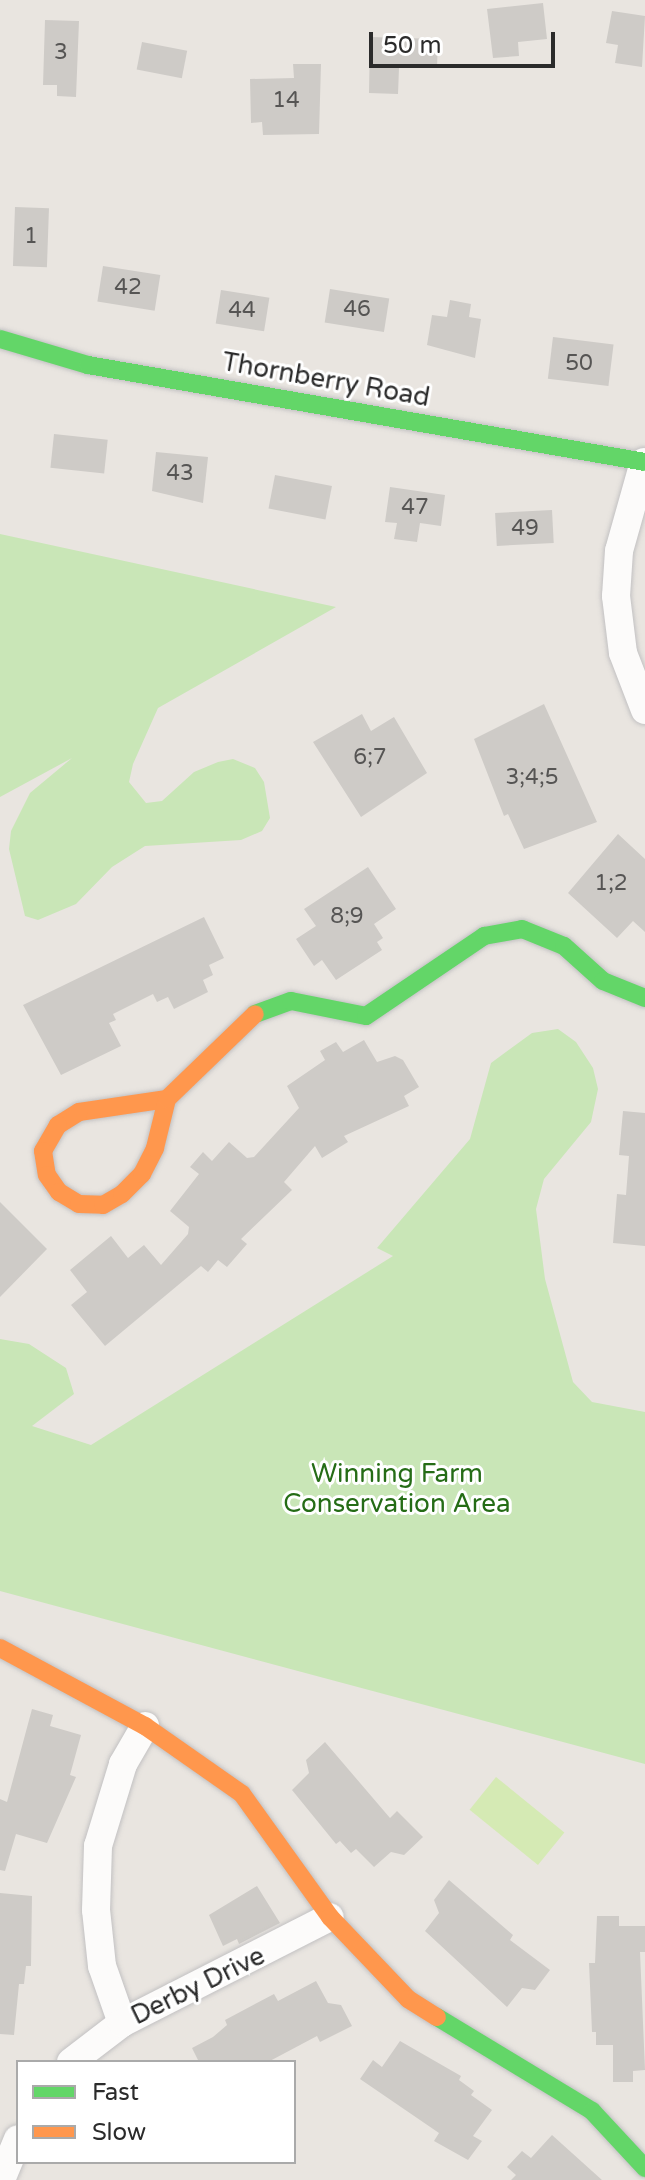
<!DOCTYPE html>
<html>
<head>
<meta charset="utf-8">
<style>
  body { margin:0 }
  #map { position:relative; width:645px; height:2180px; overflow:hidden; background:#e9e5e0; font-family:"Varela Round",sans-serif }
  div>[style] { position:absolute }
  .green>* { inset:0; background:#c9e6b7 }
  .pitch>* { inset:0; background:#d5eab4; transform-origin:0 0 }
  .building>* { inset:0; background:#cecbc7; transform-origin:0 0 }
  .roads { filter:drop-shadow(0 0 2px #c2c1c2) drop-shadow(0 0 2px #c2c1c2) }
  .street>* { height:28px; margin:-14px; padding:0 14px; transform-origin:14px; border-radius:14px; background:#fcfbfa }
  .fast>* { height:18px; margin:-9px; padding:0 9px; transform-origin:9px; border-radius:9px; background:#63d668 }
  .slow>* { height:18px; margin:-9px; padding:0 9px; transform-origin:9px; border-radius:9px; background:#ff974d }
  span { translate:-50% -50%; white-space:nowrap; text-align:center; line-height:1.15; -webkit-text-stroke:6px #fff; paint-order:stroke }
  .number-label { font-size:22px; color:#565554 }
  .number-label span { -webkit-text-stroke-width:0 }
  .street-label { font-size:26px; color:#2b2b2b }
  .park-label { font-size:26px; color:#256c16 }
  .legend { position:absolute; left:16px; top:2060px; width:280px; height:104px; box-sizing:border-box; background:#fff; border:2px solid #aaa; margin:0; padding:10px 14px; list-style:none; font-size:24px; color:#2b2b2b }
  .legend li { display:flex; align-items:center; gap:16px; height:40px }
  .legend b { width:40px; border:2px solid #aaa }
  .scale { position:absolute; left:369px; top:32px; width:186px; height:36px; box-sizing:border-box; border:4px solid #2b2b2b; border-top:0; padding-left:10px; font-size:24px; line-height:28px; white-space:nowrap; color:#2b2b2b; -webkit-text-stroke:6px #fff; paint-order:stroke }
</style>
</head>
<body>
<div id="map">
  <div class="green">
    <div style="clip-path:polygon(0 534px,336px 607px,158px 708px,133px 764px,129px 782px,146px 803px,162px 801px,194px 772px,218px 762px,233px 759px,255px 768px,264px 782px,270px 818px,262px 831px,241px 840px,145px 846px,112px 867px,76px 904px,38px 920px,25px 916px,9px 849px,11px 831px,30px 793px,72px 758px,0 797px)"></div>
    <div style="clip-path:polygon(558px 1029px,576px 1042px,593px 1068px,598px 1089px,591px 1122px,544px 1179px,536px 1209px,545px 1279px,573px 1382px,592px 1402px,645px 1412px,645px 1764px,0 1591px,0 1339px,29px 1344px,66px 1368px,74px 1394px,32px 1426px,91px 1445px,393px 1256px,377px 1248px,470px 1139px,491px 1063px,532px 1033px)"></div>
  </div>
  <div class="pitch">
    <div style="left:496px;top:1777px;width:88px;height:42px;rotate:39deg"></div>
  </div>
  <div class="building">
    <div style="clip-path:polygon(543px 3px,547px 39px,518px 42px,519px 56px,493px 58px,487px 9px)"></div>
    <div style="clip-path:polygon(612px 11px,645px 16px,642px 67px,615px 63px,618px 45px,606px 43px)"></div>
    <div style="clip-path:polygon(45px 20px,79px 21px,76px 97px,57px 96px,57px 85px,43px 85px)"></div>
    <div style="clip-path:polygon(370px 37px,438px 39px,437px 68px,399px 68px,398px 94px,369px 93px)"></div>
    <div style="left:142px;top:42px;width:46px;height:28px;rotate:11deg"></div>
    <div style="clip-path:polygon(293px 64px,321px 64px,319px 134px,263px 135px,262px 122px,251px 123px,250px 79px,294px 78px)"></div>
    <div style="left:15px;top:207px;width:34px;height:59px;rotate:2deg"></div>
    <div style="left:103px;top:266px;width:58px;height:36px;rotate:9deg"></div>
    <div style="left:330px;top:289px;width:60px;height:34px;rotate:9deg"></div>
    <div style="left:221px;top:290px;width:49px;height:34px;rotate:9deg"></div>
    <div style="clip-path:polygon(450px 300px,471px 304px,469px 317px,481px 319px,475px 358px,427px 345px,432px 315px,447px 317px)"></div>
    <div style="left:553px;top:337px;width:61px;height:42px;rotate:7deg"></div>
    <div style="left:54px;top:434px;width:54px;height:34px;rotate:6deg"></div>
    <div style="clip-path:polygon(156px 452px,208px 457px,203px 503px,152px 491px)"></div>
    <div style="left:275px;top:475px;width:58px;height:34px;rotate:11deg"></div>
    <div style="clip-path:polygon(390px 487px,445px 495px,441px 526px,420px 523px,417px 542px,394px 539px,397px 523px,385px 522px)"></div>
    <div style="left:552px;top:510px;width:33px;height:57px;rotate:87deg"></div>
    <div style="clip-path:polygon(544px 704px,597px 822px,524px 849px,508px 814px,504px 816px,474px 739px)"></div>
    <div style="clip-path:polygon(362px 714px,371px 731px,394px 717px,427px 773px,361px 817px,313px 742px)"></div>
    <div style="clip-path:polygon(618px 834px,645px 859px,645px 932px,633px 921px,617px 938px,568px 893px)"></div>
    <div style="clip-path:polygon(368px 867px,396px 909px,374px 924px,383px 938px,377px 942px,382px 950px,336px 980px,322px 960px,314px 966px,296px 939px,316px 926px,304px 909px)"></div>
    <div style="clip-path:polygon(204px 917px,224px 958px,209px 965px,213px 975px,203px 980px,208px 992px,174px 1009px,168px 997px,157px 1002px,153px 994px,113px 1014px,116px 1020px,109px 1023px,121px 1046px,61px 1075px,23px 1005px)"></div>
    <div style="clip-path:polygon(364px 1040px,377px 1062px,395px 1056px,403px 1060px,419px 1087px,404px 1096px,409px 1106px,344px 1136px,348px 1142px,322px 1158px,315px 1146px,284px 1182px,292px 1190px,241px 1239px,247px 1244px,227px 1267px,218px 1260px,208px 1272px,201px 1266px,105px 1346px,71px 1305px,87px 1292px,70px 1270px,111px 1236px,128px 1258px,144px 1245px,161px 1265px,188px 1234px,189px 1227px,170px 1211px,199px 1174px,190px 1167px,203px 1152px,212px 1161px,229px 1142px,247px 1158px,254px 1157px,299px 1108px,287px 1086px,325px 1060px,320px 1051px,336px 1042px,343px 1052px)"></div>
    <div style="clip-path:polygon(623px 1111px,645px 1113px,645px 1246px,613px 1243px,617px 1194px,626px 1195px,629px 1156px,619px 1155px)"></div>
    <div style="clip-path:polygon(0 1202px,47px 1249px,0 1297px)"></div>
    <div style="clip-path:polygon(32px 1709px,53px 1715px,50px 1726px,81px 1735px,70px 1775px,76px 1777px,47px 1843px,16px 1834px,5px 1871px,0 1870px,0 1799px,7px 1802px)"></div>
    <div style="clip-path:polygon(325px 1742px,390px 1818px,397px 1811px,423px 1837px,404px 1855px,391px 1852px,374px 1867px,356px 1849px,351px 1853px,340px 1841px,336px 1844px,292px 1790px,309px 1773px,306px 1760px)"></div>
    <div style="clip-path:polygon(449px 1880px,513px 1935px,510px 1940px,550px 1970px,535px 1990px,522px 1988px,507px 2007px,425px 1931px,439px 1913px,434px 1900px)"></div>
    <div style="clip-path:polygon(257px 1886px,280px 1923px,239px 1944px,237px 1939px,223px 1946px,209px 1915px)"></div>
    <div style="clip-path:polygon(0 1893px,32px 1896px,31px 1966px,26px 1966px,24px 1984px,19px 1984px,14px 2035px,0 2034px)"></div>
    <div style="clip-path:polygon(597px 1916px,619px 1916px,619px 1926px,645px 1926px,645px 1952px,640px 1952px,645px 2070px,633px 2071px,633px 2082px,613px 2082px,613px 2045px,596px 2045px,596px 2032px,592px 2032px,589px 1963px,595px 1963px)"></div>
    <div style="clip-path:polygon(316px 1981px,328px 2003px,341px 2005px,352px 2026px,320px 2042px,317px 2036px,268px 2062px,199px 2062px,192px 2048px,213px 2037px,227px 2025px,225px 2020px,274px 1994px,278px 2001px)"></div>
    <div style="clip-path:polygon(400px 2041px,461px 2076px,459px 2080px,474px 2091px,471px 2095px,492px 2110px,473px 2136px,482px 2141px,468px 2160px,434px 2141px,439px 2133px,360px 2079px,373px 2060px,382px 2067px)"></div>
    <div style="clip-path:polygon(552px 2135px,602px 2180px,511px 2180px,516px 2175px,507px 2167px,522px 2151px,531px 2158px)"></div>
  </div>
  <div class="roads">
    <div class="street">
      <div style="left:644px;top:462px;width:92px;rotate:105.7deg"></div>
      <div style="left:619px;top:551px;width:45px;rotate:93.8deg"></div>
      <div style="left:616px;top:596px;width:57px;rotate:83deg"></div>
      <div style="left:623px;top:653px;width:61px;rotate:68.9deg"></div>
      <div style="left:122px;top:2023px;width:60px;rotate:-109.3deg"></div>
      <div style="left:102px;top:1966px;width:56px;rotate:-96.1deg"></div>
      <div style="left:96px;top:1910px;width:64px;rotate:-88.2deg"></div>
      <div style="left:98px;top:1846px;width:86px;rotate:-73deg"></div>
      <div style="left:123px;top:1764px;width:44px;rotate:-59.9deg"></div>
      <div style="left:71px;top:2062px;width:64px;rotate:-37.4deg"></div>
      <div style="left:122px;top:2023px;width:233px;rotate:-27deg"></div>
      <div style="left:1px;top:2180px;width:44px;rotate:-67.5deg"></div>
    </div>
    <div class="fast">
      <div style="left:0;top:339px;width:92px;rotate:16.5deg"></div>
      <div style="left:88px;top:365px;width:565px;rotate:9.88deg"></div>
      <div style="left:255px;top:1014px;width:38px;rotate:-20deg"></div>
      <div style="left:291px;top:1001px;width:76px;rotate:11.3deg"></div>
      <div style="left:366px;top:1016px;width:143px;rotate:-34.1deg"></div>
      <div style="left:484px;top:936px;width:39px;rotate:-10deg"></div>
      <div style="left:522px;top:929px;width:45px;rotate:22deg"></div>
      <div style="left:564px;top:946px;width:52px;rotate:41.9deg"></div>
      <div style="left:603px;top:981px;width:45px;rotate:22deg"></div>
      <div style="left:437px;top:2017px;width:181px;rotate:31.2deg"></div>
      <div style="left:592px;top:2111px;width:78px;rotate:47.1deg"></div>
    </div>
    <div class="slow">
      <div style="left:167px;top:1099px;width:89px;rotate:171.6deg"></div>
      <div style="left:79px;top:1112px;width:25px;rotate:148deg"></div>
      <div style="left:58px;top:1125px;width:30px;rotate:120deg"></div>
      <div style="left:43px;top:1151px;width:24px;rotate:81deg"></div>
      <div style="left:47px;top:1175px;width:21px;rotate:55deg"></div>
      <div style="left:59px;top:1192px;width:23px;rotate:31deg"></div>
      <div style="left:79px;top:1204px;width:24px;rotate:2deg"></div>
      <div style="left:103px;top:1205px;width:22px;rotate:-30deg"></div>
      <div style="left:122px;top:1194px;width:28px;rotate:-45deg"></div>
      <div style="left:142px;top:1174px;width:29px;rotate:-63deg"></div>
      <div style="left:155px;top:1148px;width:50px;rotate:-76.2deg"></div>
      <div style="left:167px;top:1099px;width:122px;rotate:-44deg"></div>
      <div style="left:0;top:1648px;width:165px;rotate:28.3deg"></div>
      <div style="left:145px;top:1726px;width:118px;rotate:35deg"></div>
      <div style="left:242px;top:1794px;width:151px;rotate:54.4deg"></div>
      <div style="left:330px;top:1917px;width:113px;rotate:46.4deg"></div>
      <div style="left:408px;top:1999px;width:34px;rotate:32deg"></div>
    </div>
  </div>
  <div class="number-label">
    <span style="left:61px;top:53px">3</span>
    <span style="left:286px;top:101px">14</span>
    <span style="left:31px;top:237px">1</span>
    <span style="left:128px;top:288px">42</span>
    <span style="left:357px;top:310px">46</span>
    <span style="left:242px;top:311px">44</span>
    <span style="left:579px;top:364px">50</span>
    <span style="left:180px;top:474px">43</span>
    <span style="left:415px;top:508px">47</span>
    <span style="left:525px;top:529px">49</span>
    <span style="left:370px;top:758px">6;7</span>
    <span style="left:532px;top:778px">3;4;5</span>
    <span style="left:611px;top:884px">1;2</span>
    <span style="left:347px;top:917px">8;9</span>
  </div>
  <div class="street-label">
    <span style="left:326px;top:380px;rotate:10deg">Thornberry Road</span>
    <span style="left:198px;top:1986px;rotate:-26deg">Derby Drive</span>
  </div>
  <div class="park-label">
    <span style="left:397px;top:1489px">Winning Farm<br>Conservation Area</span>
  </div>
  <ul class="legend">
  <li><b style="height:10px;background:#63d668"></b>Fast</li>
  <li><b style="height:10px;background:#ff974d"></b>Slow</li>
  </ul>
  <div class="scale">50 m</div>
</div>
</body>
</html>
